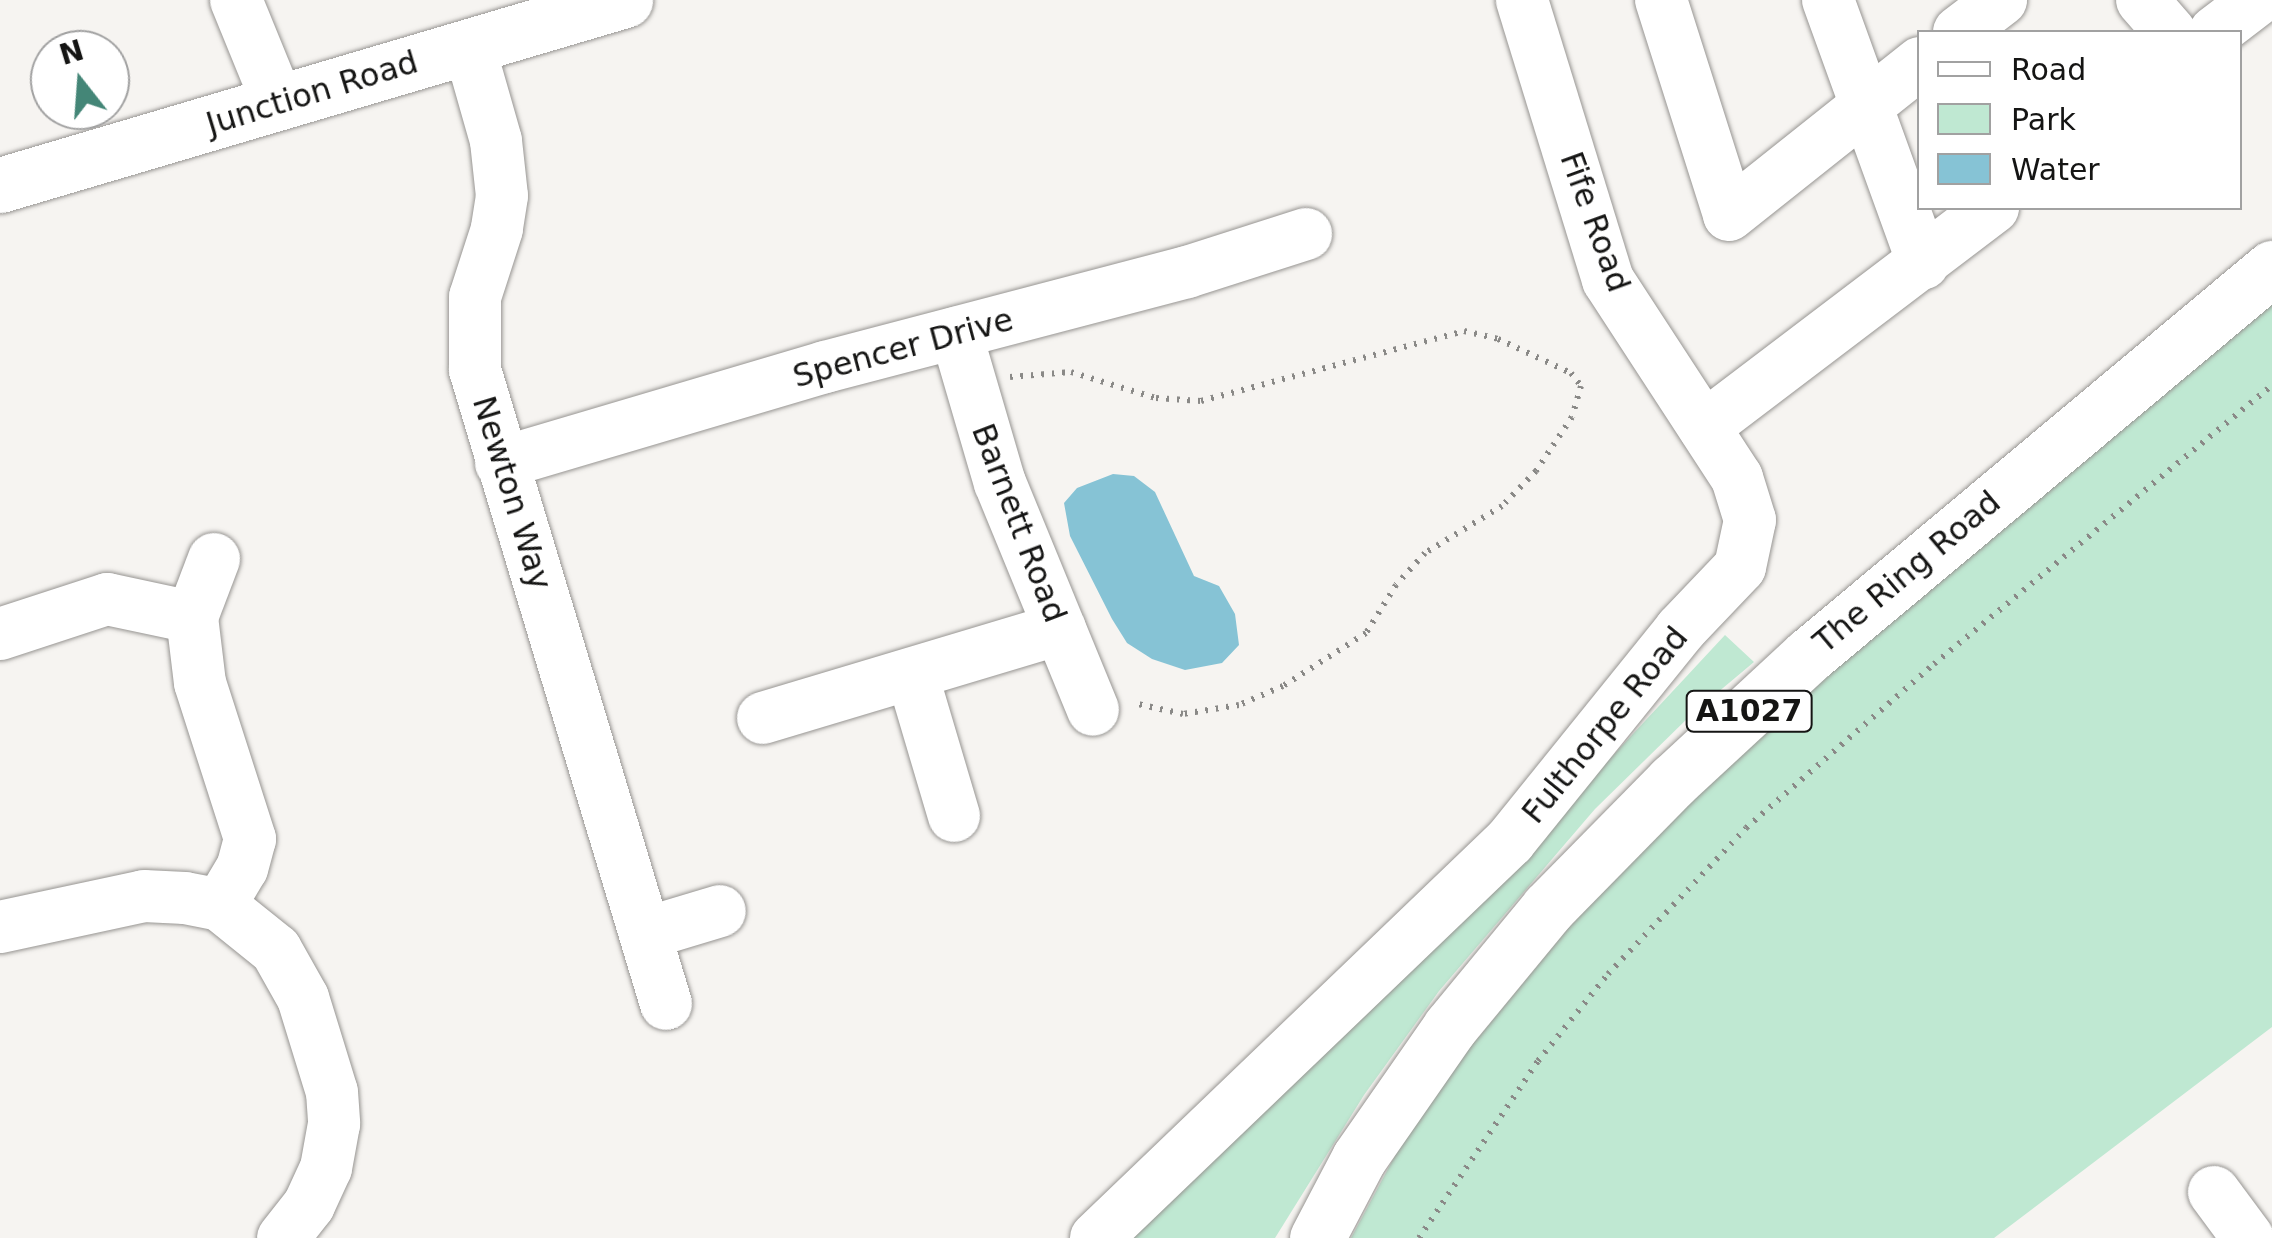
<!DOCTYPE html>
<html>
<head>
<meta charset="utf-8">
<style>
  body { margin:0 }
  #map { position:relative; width:2272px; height:1238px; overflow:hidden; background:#f6f4f1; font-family:"DejaVu Sans",sans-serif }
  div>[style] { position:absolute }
  .green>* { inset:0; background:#bfe8d2 }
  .water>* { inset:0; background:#86c3d5 }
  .path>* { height:6px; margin-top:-3px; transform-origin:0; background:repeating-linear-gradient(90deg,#8a8987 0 2.5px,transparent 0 10.5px) }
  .roads { filter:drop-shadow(0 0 2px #979592) drop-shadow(0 0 2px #979592) }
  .minor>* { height:52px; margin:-26px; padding:0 26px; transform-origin:26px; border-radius:26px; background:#fff }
  .major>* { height:55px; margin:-27.5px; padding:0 27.5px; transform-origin:27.5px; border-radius:27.5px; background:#fff }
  span { translate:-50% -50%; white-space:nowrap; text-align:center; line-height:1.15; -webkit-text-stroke:10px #fff; paint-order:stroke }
  .shield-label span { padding:2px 8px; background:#fff; border:2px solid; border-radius:8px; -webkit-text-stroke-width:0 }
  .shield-label { font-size:30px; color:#151514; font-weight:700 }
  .street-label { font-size:32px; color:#151514 }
  .legend { position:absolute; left:1917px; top:30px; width:325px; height:180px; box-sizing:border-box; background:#fff; border:2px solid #a1a1a1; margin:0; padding:12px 18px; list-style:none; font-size:30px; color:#151514 }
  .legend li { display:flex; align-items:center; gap:20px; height:50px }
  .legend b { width:50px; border:2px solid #a1a1a1 }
  .north { position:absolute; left:30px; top:30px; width:100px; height:100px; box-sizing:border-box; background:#fff; border:2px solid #a1a1a1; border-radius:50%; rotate:343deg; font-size:28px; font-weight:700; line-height:40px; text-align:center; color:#151514 }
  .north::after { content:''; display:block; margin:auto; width:35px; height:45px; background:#448677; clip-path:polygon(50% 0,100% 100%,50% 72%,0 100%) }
</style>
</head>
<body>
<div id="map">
  <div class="green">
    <div style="clip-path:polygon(2272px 301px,2272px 1027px,1994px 1238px,1351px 1238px,1421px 1107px,1565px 932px,1659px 830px,1912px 595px,2144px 411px)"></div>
    <div style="clip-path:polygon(1725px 635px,1754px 662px,1692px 714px,1595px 809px,1439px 991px,1364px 1095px,1275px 1238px,1120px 1238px,1511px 865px)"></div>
  </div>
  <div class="water">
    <div style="clip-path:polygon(1113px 474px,1134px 476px,1155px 492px,1194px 576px,1219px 586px,1235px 614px,1239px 645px,1222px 663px,1185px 670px,1152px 659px,1127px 643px,1112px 619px,1070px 536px,1064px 503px,1077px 488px)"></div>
  </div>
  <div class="path">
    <div style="left:1010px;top:377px;width:61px;rotate:-4.7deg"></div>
    <div style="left:1071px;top:372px;width:89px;rotate:17deg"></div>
    <div style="left:1156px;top:398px;width:45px;rotate:3.8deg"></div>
    <div style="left:1201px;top:401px;width:272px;rotate:-14.9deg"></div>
    <div style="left:1464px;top:331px;width:35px;rotate:13deg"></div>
    <div style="left:1498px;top:339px;width:81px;rotate:25deg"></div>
    <div style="left:1571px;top:373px;width:16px;rotate:52deg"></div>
    <div style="left:1581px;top:386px;width:32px;rotate:106deg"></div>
    <div style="left:1572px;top:417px;width:65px;rotate:123.7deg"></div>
    <div style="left:1536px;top:471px;width:49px;rotate:134.2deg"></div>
    <div style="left:1502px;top:506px;width:90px;rotate:148.6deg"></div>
    <div style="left:1425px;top:553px;width:43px;rotate:132.2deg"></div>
    <div style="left:1396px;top:585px;width:57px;rotate:122deg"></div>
    <div style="left:1366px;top:633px;width:98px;rotate:147.4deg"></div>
    <div style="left:1283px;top:686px;width:48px;rotate:156.6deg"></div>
    <div style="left:1239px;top:705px;width:57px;rotate:170.9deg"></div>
    <div style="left:1183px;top:714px;width:51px;rotate:-167.6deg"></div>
    <div style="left:1419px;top:1238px;width:213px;rotate:-56.1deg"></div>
    <div style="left:1538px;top:1061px;width:112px;rotate:-51.2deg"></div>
    <div style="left:1608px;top:974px;width:201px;rotate:-46.6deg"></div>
    <div style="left:1746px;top:828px;width:249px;rotate:-41.1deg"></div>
    <div style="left:1934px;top:664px;width:438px;rotate:-39.5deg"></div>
  </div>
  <div class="roads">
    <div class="minor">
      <div style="left:236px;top:0;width:111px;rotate:67.8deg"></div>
      <div style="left:1661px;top:0;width:225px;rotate:72.4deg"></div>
      <div style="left:1729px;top:215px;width:244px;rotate:-38.5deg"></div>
      <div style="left:1828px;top:0;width:280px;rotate:70.1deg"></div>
      <div style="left:2142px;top:0;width:43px;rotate:48.8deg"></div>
      <div style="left:1959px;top:32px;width:53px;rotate:-37.3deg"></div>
      <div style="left:2215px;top:32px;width:53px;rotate:-37.3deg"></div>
      <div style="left:469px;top:46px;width:99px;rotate:74.1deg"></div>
      <div style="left:496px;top:141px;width:55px;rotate:83.8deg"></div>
      <div style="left:502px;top:196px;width:33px;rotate:99deg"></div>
      <div style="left:497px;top:229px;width:71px;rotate:107.9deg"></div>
      <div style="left:475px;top:297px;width:73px;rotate:90deg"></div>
      <div style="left:475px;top:370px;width:662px;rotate:73.23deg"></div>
      <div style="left:956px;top:333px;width:156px;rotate:73.7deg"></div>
      <div style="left:1000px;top:483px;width:245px;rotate:67.7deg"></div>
      <div style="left:1704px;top:427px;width:363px;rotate:-37.2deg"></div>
      <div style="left:501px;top:463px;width:338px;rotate:-16.5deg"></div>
      <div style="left:825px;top:367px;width:374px;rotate:-14.7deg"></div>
      <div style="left:1187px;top:272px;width:125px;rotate:-17.7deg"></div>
      <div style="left:192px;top:617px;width:62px;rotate:-69.2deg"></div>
      <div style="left:0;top:634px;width:113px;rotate:-18.1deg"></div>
      <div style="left:107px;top:599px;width:87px;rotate:12deg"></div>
      <div style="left:192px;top:617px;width:66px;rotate:83.1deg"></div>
      <div style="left:200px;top:683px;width:164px;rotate:72.2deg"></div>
      <div style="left:250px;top:839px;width:30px;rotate:105deg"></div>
      <div style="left:242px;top:868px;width:43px;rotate:120.7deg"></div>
      <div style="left:912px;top:674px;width:148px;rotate:73.5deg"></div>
      <div style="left:763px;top:718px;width:310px;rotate:-16.7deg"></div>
      <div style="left:0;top:927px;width:147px;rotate:-12.1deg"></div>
      <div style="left:144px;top:896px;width:41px;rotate:2.8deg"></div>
      <div style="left:185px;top:898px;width:36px;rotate:11deg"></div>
      <div style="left:220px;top:905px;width:72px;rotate:38.8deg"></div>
      <div style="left:276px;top:950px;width:55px;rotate:60.6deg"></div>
      <div style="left:303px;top:998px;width:98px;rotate:72.9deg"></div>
      <div style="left:332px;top:1092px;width:32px;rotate:86deg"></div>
      <div style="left:334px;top:1124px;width:45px;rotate:100.3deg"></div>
      <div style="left:326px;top:1168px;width:41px;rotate:114.7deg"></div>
      <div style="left:309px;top:1205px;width:42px;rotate:128.2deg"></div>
      <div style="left:647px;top:933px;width:76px;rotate:-16.8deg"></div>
      <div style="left:2214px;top:1192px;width:57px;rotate:53.5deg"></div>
      <div style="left:1096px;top:1238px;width:574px;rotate:-43.8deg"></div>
      <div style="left:1510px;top:841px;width:271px;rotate:-51.1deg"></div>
      <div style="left:1680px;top:630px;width:87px;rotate:-46.4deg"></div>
      <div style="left:1740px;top:567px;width:48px;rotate:-78deg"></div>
      <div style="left:1750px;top:520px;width:44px;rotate:-107.2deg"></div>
      <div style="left:1737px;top:478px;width:236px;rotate:-123.1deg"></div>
      <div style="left:1608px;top:280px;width:293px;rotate:-107.1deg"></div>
    </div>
    <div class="major">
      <div style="left:0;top:185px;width:652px;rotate:-16.49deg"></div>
      <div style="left:1317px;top:1238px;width:90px;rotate:-62.3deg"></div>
      <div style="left:1359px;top:1158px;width:160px;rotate:-55.2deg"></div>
      <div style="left:1450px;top:1027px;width:154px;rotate:-50.5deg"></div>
      <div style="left:1548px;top:908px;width:178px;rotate:-45.5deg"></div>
      <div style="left:1673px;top:781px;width:184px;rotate:-42.8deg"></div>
      <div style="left:1808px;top:656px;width:605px;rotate:-39.9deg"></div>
    </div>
  </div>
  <div class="shield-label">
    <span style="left:1749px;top:711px">A1027</span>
  </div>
  <div class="street-label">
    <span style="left:312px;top:93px;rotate:-17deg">Junction Road</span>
    <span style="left:1595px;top:222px;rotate:70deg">Fife Road</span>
    <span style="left:903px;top:348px;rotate:-15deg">Spencer Drive</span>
    <span style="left:512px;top:493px;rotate:73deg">Newton Way</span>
    <span style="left:1019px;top:523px;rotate:69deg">Barnett Road</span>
    <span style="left:1907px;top:572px;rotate:-40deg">The Ring Road</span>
    <span style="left:1605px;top:725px;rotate:-51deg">Fulthorpe Road</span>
  </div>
  <ul class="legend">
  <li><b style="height:12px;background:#fff"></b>Road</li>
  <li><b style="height:28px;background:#bfe8d2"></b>Park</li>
  <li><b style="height:28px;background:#86c3d5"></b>Water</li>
  </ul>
  <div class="north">N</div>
</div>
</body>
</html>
